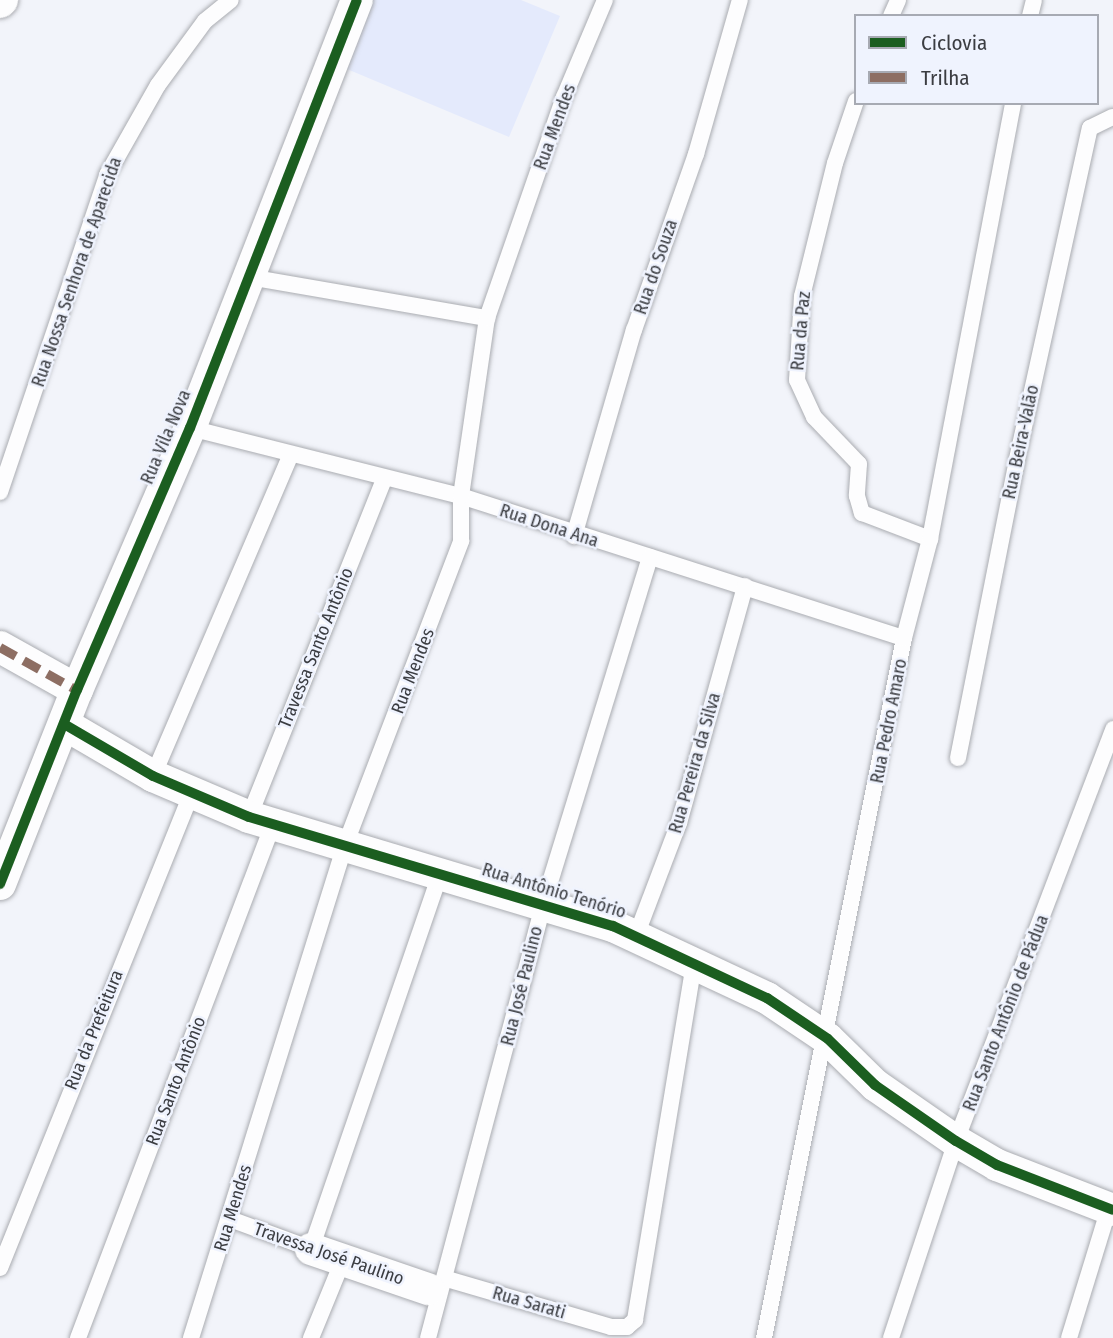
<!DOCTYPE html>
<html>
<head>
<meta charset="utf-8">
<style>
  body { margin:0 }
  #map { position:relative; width:1113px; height:1338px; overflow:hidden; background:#f2f4fa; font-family:"Fira Sans Condensed",sans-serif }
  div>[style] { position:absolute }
  .green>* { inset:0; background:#e4eafc }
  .roads { filter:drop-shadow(0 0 2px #aaacb1) drop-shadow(0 0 2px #aaacb1) }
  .lane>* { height:16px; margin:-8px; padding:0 8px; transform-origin:8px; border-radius:8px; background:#fdfdfe }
  .street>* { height:32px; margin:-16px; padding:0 16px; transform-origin:16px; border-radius:16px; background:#fdfdfe }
  .quiet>* { height:9px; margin-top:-4.5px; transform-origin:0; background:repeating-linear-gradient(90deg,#8d6e63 0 18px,transparent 0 27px) }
  .cycleway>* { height:10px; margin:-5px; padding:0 5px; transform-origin:5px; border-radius:5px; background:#1b5e20 }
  span { translate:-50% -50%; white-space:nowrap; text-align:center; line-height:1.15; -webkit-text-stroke:5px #eff3fe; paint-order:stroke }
  .street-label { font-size:18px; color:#3b3d42 }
  .legend { position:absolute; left:854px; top:14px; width:245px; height:91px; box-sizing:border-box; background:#eff3fe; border:2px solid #a7aab3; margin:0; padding:9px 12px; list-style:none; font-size:21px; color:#3b3d42 }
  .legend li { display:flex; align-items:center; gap:14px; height:35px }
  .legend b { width:35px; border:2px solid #a7aab3 }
</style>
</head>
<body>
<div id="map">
  <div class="green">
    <div style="clip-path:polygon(362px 0,521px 0,560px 16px,509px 137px,335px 64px)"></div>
  </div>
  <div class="roads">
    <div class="lane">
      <div style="left:891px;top:16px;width:17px;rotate:-66deg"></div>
      <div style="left:1030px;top:16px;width:16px;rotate:-76deg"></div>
      <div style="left:856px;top:101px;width:65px;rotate:108.7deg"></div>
      <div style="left:835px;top:163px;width:137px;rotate:103.9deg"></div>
      <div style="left:802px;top:296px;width:84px;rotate:93.4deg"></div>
      <div style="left:797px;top:380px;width:41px;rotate:65.3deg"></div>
      <div style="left:814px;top:417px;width:65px;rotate:46.2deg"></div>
      <div style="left:859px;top:464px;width:32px;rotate:94deg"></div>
      <div style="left:857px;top:496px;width:18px;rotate:74deg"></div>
      <div style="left:862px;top:513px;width:73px;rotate:20.9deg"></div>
      <div style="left:249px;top:277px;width:242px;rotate:9.8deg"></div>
      <div style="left:190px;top:428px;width:279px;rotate:14.1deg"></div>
      <div style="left:461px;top:496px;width:465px;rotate:17.8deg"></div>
      <div style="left:0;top:492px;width:335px;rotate:-71.3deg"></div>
      <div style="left:107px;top:175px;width:103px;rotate:-60.5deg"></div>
      <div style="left:158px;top:85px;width:79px;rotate:-53.7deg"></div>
      <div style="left:205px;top:21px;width:33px;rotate:-39deg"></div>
      <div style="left:574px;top:536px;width:215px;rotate:-73.8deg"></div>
      <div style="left:634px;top:330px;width:187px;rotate:-70.6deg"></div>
      <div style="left:696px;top:154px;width:160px;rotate:-74.1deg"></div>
      <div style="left:958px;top:758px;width:305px;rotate:-78.8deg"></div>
      <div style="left:1017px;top:459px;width:339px;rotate:-77.6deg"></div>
      <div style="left:1090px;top:128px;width:25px;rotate:-26deg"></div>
      <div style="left:153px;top:776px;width:350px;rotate:-66.8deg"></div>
      <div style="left:249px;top:817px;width:364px;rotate:-68.2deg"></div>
      <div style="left:636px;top:936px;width:121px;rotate:-69.2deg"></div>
      <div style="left:679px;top:823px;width:246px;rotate:-74.4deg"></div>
      <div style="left:230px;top:1219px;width:86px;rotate:20.3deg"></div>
      <div style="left:311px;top:1249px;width:396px;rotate:-71deg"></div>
      <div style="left:0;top:1268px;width:513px;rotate:-68.03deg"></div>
      <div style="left:447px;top:1279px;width:171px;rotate:16.3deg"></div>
      <div style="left:611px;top:1327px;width:16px"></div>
      <div style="left:627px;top:1327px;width:11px;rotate:-41deg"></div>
      <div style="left:635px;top:1320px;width:361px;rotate:-80.6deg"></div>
      <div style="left:78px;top:1338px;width:550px;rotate:-69.22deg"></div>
      <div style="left:191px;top:1338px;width:513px;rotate:-72.66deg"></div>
      <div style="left:344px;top:848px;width:329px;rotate:-69.1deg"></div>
      <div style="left:461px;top:541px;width:45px;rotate:-90deg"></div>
      <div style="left:461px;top:496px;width:180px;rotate:-81.7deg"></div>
      <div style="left:487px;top:318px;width:234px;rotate:-70.8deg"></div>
      <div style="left:564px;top:97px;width:105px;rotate:-67.1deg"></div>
      <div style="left:311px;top:1338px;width:84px;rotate:-67.7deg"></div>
      <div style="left:428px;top:1338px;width:448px;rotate:-75.1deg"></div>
      <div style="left:543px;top:905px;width:364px;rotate:-72.9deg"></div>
      <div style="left:764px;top:1338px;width:714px;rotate:-78.69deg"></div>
      <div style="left:904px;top:638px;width:102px;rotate:-75.3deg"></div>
      <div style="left:930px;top:539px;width:444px;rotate:-79.2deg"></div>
      <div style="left:891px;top:1338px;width:207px;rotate:-71.7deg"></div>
      <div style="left:956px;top:1141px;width:441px;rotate:-69.1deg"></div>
      <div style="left:1069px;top:1338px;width:136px;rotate:-72.9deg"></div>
    </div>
    <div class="street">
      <div style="left:0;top:2px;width:3px;rotate:-45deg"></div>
      <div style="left:0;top:647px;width:88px;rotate:29.2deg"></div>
      <div style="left:64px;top:724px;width:103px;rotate:30.3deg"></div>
      <div style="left:153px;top:776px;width:104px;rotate:23.1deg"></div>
      <div style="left:249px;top:817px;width:380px;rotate:16.7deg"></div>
      <div style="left:613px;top:926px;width:170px;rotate:25.1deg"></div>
      <div style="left:767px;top:998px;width:73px;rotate:33.9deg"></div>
      <div style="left:828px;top:1039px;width:66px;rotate:44.4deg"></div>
      <div style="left:875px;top:1085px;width:98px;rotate:34.7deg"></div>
      <div style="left:956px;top:1141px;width:48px;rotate:30.3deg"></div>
      <div style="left:997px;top:1165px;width:124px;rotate:21.2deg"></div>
      <div style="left:0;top:884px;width:209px;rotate:-68.4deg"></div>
      <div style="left:77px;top:690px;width:285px;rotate:-66.7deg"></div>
      <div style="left:190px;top:428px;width:459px;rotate:-68.7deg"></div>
      <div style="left:311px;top:1249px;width:124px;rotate:18.9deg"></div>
    </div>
  </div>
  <div class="quiet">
    <div style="left:0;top:647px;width:88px;rotate:29.2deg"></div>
  </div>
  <div class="cycleway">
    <div style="left:64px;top:724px;width:103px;rotate:30.3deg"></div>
    <div style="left:153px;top:776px;width:104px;rotate:23.1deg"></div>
    <div style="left:249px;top:817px;width:380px;rotate:16.7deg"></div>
    <div style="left:613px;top:926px;width:170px;rotate:25.1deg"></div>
    <div style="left:767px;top:998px;width:73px;rotate:33.9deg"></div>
    <div style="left:828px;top:1039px;width:66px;rotate:44.4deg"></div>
    <div style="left:875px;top:1085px;width:98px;rotate:34.7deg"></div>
    <div style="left:956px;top:1141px;width:48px;rotate:30.3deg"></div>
    <div style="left:997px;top:1165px;width:124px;rotate:21.2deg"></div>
    <div style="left:0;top:884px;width:209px;rotate:-68.4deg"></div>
    <div style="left:77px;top:690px;width:285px;rotate:-66.7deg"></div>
    <div style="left:190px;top:428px;width:459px;rotate:-68.7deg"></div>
  </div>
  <div class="street-label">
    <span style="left:555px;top:127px;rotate:-70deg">Rua Mendes</span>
    <span style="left:656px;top:267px;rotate:-71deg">Rua do Souza</span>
    <span style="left:77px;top:272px;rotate:-71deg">Rua Nossa Senhora de Aparecida</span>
    <span style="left:801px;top:331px;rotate:-85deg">Rua da Paz</span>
    <span style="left:166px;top:437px;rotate:-67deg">Rua Vila Nova</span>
    <span style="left:1021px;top:442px;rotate:-78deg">Rua Beira-Valão</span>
    <span style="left:549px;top:526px;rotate:18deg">Rua Dona Ana</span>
    <span style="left:316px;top:648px;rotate:-68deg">Travessa Santo Antônio</span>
    <span style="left:413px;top:671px;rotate:-69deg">Rua Mendes</span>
    <span style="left:889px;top:721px;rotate:-79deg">Rua Pedro Amaro</span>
    <span style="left:695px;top:763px;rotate:-74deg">Rua Pereira da Silva</span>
    <span style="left:554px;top:891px;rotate:17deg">Rua Antônio Tenório</span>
    <span style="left:522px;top:986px;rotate:-76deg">Rua José Paulino</span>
    <span style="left:1006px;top:1013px;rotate:-69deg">Rua Santo Antônio de Pádua</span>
    <span style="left:94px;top:1030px;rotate:-68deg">Rua da Prefeitura</span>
    <span style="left:176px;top:1081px;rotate:-69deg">Rua Santo Antônio</span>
    <span style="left:233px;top:1208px;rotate:-73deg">Rua Mendes</span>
    <span style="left:329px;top:1254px;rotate:19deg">Travessa José Paulino</span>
    <span style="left:529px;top:1303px;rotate:16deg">Rua Sarati</span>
  </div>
  <ul class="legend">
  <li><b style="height:9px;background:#1b5e20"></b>Ciclovia</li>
  <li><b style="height:9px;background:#8d6e63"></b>Trilha</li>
  </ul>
</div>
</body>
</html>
